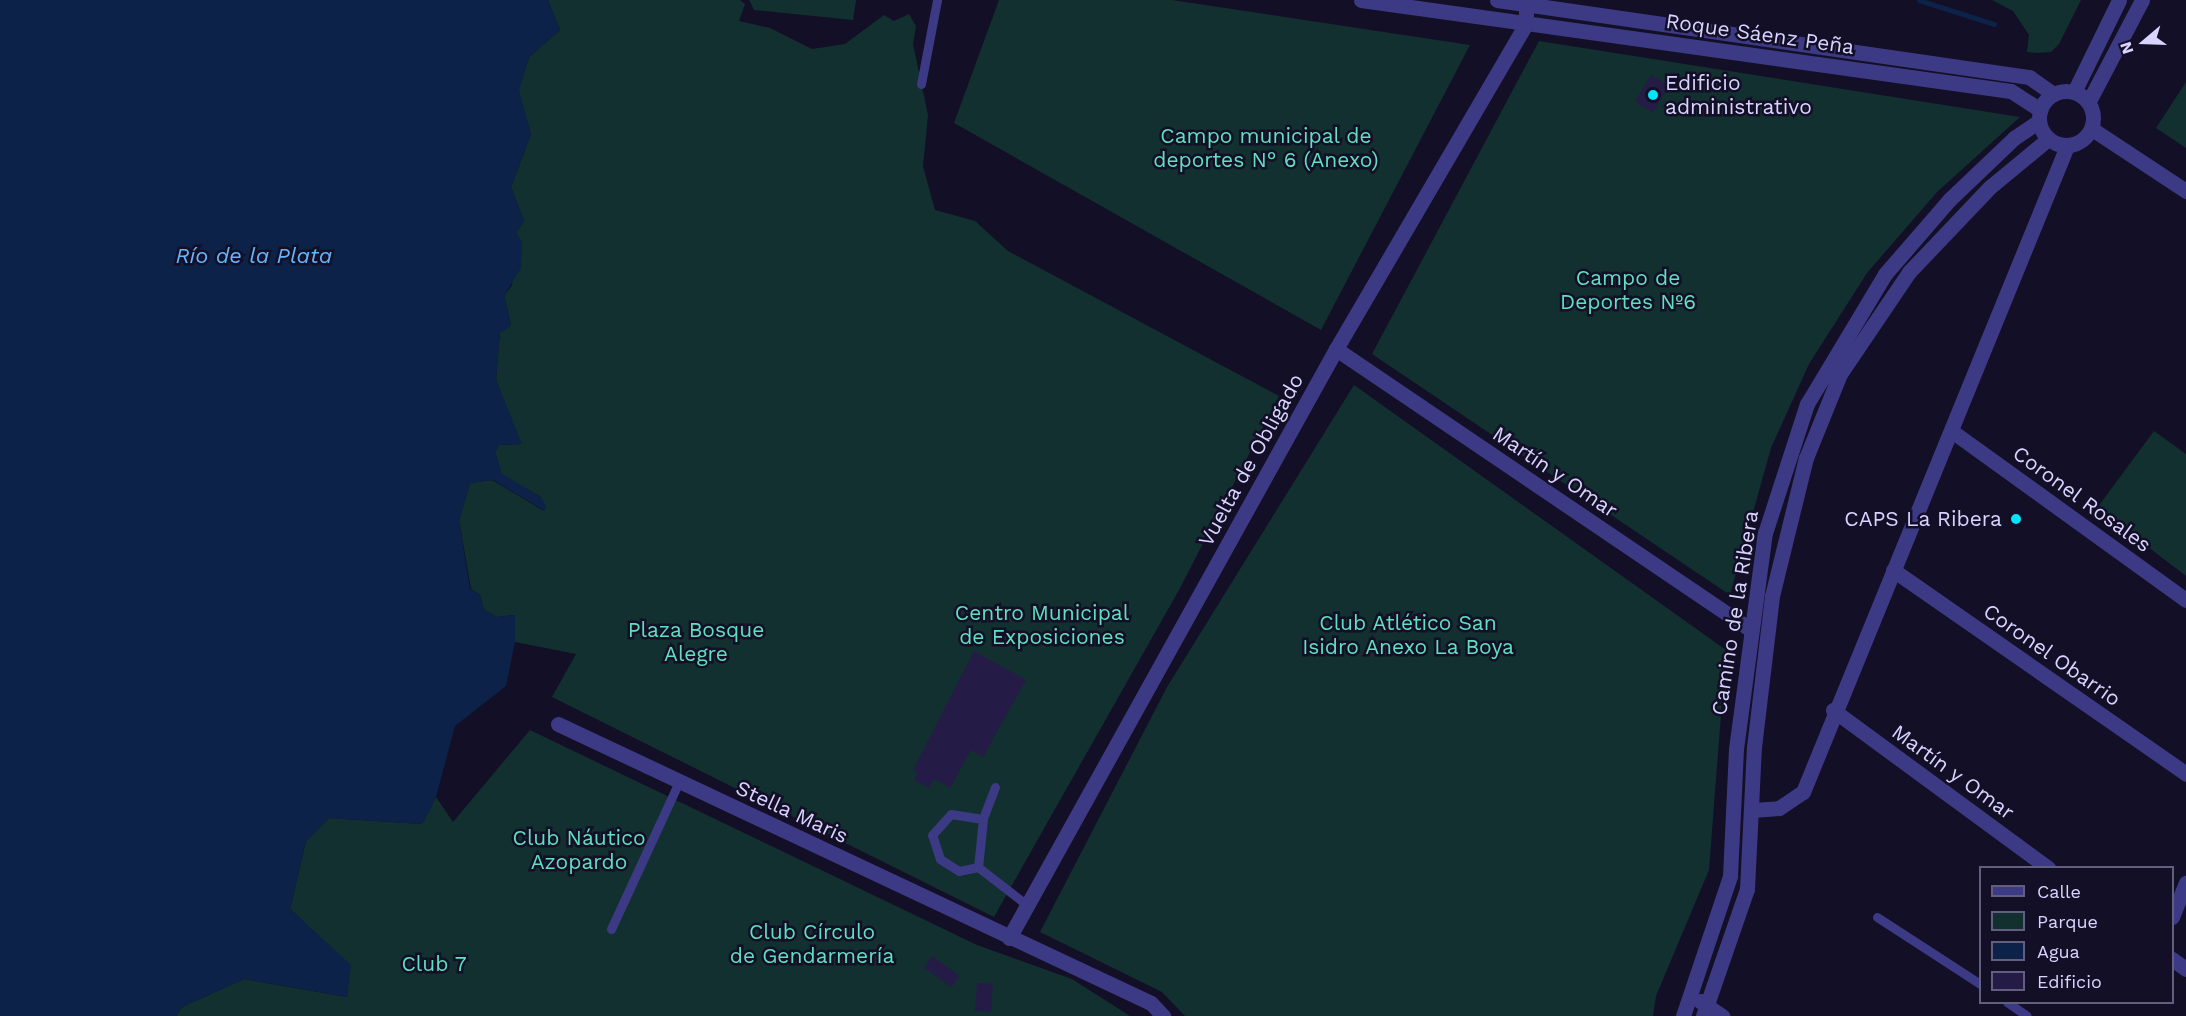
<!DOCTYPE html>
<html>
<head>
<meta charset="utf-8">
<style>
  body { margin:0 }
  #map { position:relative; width:2186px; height:1016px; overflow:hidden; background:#130f26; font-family:"Work Sans",sans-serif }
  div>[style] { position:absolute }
  .green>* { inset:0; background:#12302f }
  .water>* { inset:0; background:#0c2248 }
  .stream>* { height:5px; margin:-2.5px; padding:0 2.5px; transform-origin:2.5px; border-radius:2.5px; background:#0c2248 }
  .building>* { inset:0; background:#241b47; transform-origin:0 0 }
  .service>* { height:9px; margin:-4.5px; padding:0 4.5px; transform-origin:4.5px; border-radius:4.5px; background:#3d3a85 }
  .minor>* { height:15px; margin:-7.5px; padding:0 7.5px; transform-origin:7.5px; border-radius:7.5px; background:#3d3a85 }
  .minor>.ring { margin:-7.5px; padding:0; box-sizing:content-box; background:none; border:15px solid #3d3a85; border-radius:50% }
  .tertiary>* { height:15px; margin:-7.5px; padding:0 7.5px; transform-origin:7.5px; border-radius:7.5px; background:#3d3a85 }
  .dots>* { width:16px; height:16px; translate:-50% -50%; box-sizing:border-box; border:3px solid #130f26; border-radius:50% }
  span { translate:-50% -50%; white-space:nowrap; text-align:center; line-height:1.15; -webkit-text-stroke:5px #130f26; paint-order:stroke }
  .street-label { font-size:21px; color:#d9d4ff }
  .poi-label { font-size:21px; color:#d9d4ff }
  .left { translate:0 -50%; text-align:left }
  .right { translate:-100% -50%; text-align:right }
  .park-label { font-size:21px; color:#5fe0c0 }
  .water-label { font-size:22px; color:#62b6ff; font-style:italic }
  .legend { position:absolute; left:1979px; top:866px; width:195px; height:138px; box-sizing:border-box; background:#130f26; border:2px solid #625e7d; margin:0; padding:8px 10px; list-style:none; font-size:18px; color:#d9d4ff }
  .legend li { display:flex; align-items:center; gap:12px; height:30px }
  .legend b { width:30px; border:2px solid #625e7d }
  .north { position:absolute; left:2114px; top:12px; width:60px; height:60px; -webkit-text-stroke:4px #130f26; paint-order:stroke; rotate:251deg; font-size:16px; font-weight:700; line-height:24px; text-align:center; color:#d9d4ff }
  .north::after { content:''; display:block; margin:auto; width:21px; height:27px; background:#d9d4ff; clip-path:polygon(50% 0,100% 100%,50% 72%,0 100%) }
</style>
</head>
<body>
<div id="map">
  <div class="green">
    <div style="clip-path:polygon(548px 0,740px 0,745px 4px,739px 21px,770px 28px,812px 49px,845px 44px,884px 15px,894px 21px,909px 14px,916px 26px,913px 44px,928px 115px,923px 166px,935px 210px,975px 221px,1008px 251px,1279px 396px,1179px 590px,994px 917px,552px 697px,576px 654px,515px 642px,515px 615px,497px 617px,484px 610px,480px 595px,471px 589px,459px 520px,470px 483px,492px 480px,544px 511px,541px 497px,502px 475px,495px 452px,499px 445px,521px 444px,496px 380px,500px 332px,511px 325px,504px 296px,512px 285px,516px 233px,524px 221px,511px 187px,531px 134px,518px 90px,529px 57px,560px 30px)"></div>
    <div style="clip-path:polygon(749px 0,856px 0,853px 20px,754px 10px)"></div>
    <div style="clip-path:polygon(999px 0,1172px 0,1470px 45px,1321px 330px,954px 123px)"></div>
    <div style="clip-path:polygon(1992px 0,2081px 0,2059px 44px,2051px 52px,2037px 53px,2027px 52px,2029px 35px,2013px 11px)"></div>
    <div style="clip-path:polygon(1539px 41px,2020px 117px,1937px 192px,1867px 273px,1809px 364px,1771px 448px,1730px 595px,1372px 354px)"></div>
    <div style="clip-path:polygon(2186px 82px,2186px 148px,2156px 128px)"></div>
    <div style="clip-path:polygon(1354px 385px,1726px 650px,1709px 870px,1656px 996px,1653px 1016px,1185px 1016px,1162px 992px,1040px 932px,1167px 687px)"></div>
    <div style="clip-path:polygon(2154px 431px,2186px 454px,2186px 576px,2097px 508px)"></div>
    <div style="clip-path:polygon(530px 730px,977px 945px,1072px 979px,1130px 1016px,176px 1016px,182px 1007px,244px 979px,347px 997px,350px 965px,290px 909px,306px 841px,329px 818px,422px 824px,436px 797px,453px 822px)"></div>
  </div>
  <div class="water">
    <div style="clip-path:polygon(0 0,548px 0,560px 30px,529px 57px,519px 90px,531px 134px,511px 187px,524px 221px,516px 233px,522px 242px,521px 268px,504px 296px,511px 326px,500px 333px,496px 380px,522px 444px,499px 445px,495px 452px,502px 474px,541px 497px,546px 506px,545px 511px,493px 480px,470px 483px,459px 520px,470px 589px,480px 595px,484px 610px,497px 617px,515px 615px,515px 642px,506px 686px,455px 726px,436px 797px,422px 824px,329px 818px,306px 841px,290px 909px,351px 965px,347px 997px,244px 979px,182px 1007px,176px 1016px,0 1016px)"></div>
  </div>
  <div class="stream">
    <div style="left:1919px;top:0;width:79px;rotate:17.7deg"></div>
  </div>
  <div class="building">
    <div style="left:1651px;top:75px;width:21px;height:31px;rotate:31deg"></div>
    <div style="clip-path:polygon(974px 651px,1026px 680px,983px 757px,971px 750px,950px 788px,934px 779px,929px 788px,914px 780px,918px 773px,913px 770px)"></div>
    <div style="left:932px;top:956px;width:34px;height:14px;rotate:36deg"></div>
    <div style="left:977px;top:983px;width:16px;height:28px;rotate:4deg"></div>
  </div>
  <div class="service">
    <div style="left:921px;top:84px;width:86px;rotate:-79.2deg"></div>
    <div style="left:995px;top:787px;width:34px;rotate:111deg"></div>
    <div style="left:983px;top:819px;width:48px;rotate:95.9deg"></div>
    <div style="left:978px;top:867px;width:62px;rotate:37.8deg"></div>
    <div style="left:978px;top:867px;width:19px;rotate:168deg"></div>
    <div style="left:959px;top:871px;width:22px;rotate:-148deg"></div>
    <div style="left:940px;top:859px;width:25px;rotate:-108deg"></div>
    <div style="left:932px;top:835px;width:28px;rotate:-48deg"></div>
    <div style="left:951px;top:814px;width:32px;rotate:9deg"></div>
    <div style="left:1877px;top:917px;width:123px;rotate:33deg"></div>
    <div style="left:611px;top:929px;width:162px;rotate:-65.2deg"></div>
    <div style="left:2007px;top:1002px;width:24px;rotate:35deg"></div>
  </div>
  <div class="minor">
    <div style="left:1361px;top:0;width:656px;rotate:7.97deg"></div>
    <div style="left:2011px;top:91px;width:35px;rotate:33deg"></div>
    <div style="left:1497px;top:0;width:538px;rotate:8.24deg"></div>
    <div style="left:2029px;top:77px;width:29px;rotate:35deg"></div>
    <div class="ring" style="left:2039px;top:91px;width:39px;height:39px"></div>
    <div style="left:2074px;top:92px;width:102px;rotate:-63.9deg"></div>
    <div style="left:2089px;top:101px;width:114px;rotate:-62.3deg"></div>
    <div style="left:1336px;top:349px;width:500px;rotate:34.1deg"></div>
    <div style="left:1953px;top:432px;width:287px;rotate:35.8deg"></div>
    <div style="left:1893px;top:570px;width:357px;rotate:34.8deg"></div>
    <div style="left:1833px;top:710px;width:267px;rotate:36.3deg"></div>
    <div style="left:558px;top:724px;width:655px;rotate:25.2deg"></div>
    <div style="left:1151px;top:1003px;width:18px;rotate:47deg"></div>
    <div style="left:1752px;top:810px;width:27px;rotate:-4deg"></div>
    <div style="left:1779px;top:808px;width:29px;rotate:-34deg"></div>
    <div style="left:1803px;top:792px;width:698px;rotate:-67.77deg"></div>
    <div style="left:2172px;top:917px;width:37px;rotate:-68deg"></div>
    <div style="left:1009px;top:938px;width:674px;rotate:-60.96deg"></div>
    <div style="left:1336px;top:349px;width:376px;rotate:-59.7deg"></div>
    <div style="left:1526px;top:24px;width:20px;rotate:-90deg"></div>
    <div style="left:2172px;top:959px;width:17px;rotate:36deg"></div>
    <div style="left:1700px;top:1001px;width:27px;rotate:34deg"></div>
    <div style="left:1683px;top:1016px;width:148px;rotate:-71.4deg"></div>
    <div style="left:1730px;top:876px;width:127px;rotate:-87.3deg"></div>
    <div style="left:1736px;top:749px;width:218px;rotate:-82.4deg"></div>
    <div style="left:1765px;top:533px;width:136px;rotate:-72deg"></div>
    <div style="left:1807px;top:404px;width:152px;rotate:-59deg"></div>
    <div style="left:1885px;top:274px;width:98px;rotate:-49.1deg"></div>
    <div style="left:1949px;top:200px;width:90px;rotate:-43.6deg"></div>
    <div style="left:2014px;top:138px;width:30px;rotate:-34deg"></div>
    <div style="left:1703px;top:1016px;width:134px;rotate:-70.9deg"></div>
    <div style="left:1747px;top:889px;width:142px;rotate:-87.2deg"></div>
    <div style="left:1754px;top:747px;width:152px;rotate:-83.2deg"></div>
    <div style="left:1772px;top:596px;width:142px;rotate:-76.2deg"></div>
    <div style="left:1806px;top:458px;width:91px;rotate:-68deg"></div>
    <div style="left:1840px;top:374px;width:123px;rotate:-55.9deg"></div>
    <div style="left:1909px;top:272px;width:117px;rotate:-46.4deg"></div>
    <div style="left:1990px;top:187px;width:75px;rotate:-39.6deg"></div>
  </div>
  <div class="tertiary">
    <div style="left:2092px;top:129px;width:113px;rotate:33.4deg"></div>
  </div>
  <div class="dots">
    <div style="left:1653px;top:95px;background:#00e5ff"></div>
    <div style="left:2016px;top:519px;background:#00e5ff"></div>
  </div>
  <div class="street-label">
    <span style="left:1760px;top:34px;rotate:8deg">Roque Sáenz Peña</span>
    <span style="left:1251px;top:460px;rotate:-61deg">Vuelta de Obligado</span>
    <span style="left:1555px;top:472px;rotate:34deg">Martín y Omar</span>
    <span style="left:2082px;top:499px;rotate:36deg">Coronel Rosales</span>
    <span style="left:1735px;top:613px;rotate:-81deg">Camino de la Ribera</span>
    <span style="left:2052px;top:655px;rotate:35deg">Coronel Obarrio</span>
    <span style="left:1953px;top:772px;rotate:36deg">Martín y Omar</span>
    <span style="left:792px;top:812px;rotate:25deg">Stella Maris</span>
  </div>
  <div class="poi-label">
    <span class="left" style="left:1665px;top:95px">Edificio<br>administrativo</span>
    <span class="right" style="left:2002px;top:519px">CAPS La Ribera</span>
  </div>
  <div class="park-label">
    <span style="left:1266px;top:148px">Campo municipal de<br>deportes N° 6 (Anexo)</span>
    <span style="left:1628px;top:290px">Campo de<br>Deportes Nº6</span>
    <span style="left:1042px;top:625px">Centro Municipal<br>de Exposiciones</span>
    <span style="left:1408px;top:635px">Club Atlético San<br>Isidro Anexo La Boya</span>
    <span style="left:696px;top:642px">Plaza Bosque<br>Alegre</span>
    <span style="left:579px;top:850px">Club Náutico<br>Azopardo</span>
    <span style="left:812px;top:944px">Club Círculo<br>de Gendarmería</span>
    <span style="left:434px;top:964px">Club 7</span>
  </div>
  <div class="water-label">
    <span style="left:254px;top:256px">Río de la Plata</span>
  </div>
  <ul class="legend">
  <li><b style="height:8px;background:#3d3a85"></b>Calle</li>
  <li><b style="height:16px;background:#12302f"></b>Parque</li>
  <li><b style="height:16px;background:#0c2248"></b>Agua</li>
  <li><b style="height:16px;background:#241b47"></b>Edificio</li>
  </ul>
  <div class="north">N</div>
</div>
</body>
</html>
